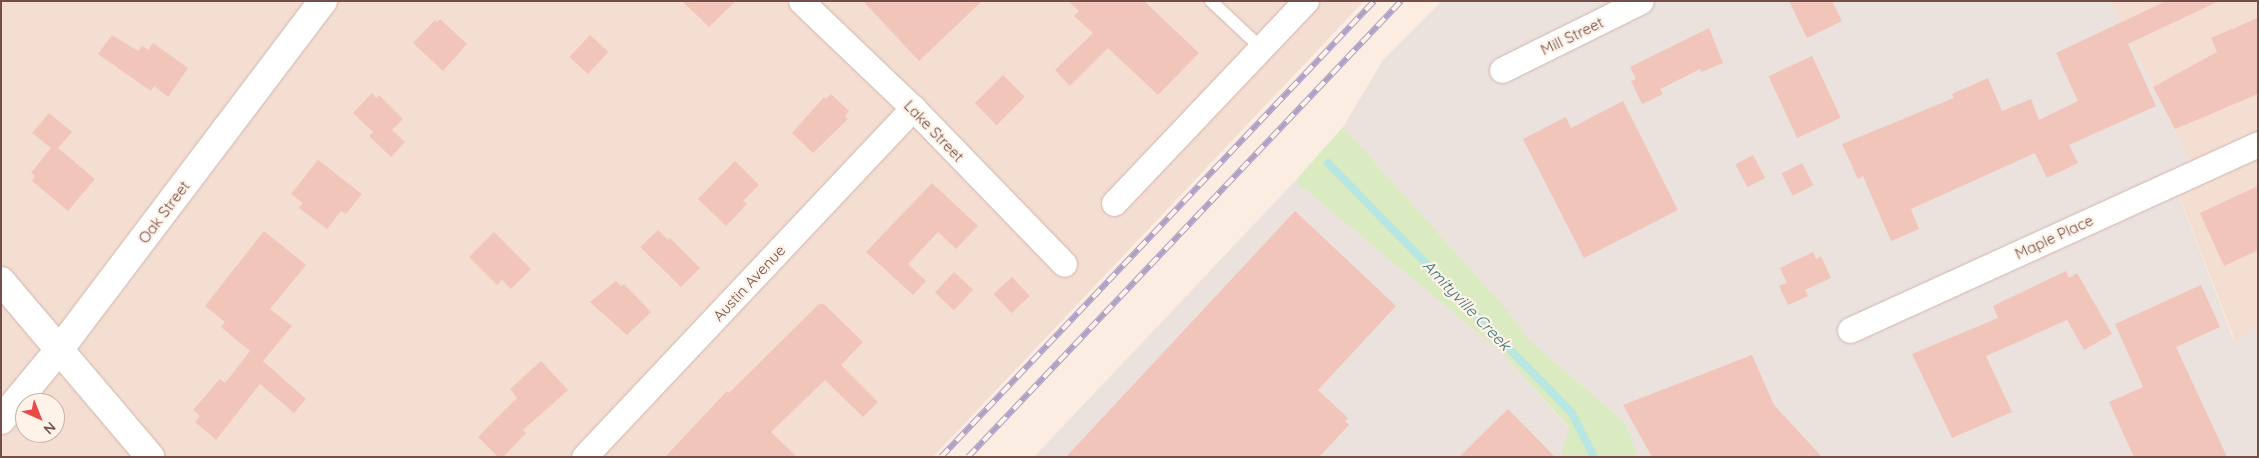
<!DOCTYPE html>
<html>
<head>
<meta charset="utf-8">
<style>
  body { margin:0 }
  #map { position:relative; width:2259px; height:458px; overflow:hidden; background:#fcede2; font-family:Quicksand,sans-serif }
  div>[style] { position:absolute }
  .residential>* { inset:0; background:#f4ddd1 }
  .industrial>* { inset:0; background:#ebe1dd }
  .green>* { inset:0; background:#daeac1 }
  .stream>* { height:8px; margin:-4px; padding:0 4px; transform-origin:4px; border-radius:4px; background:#b7e6e3 }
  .building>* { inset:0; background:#f2c5ba; transform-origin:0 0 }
  .roads { filter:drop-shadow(0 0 1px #d0b5ac) drop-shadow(0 0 1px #d0b5ac) }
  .service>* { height:12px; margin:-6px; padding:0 6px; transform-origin:6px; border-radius:6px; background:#fff }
  .minor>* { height:25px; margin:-12.5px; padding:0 12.5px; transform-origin:12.5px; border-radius:12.5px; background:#fff }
  .secondary>* { height:28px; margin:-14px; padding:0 14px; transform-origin:14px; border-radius:14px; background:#fff }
  .rail>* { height:5.5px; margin-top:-2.75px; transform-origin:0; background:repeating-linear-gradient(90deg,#fff2e9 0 11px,#aea1c5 0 22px); box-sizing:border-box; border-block:1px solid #aea1c5 }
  span { translate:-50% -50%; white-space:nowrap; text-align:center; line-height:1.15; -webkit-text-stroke:4.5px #fff2e9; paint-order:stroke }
  .street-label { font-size:15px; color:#744f49 }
  .water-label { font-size:16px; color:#3c7a78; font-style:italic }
  .frame { position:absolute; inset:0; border:2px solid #744f49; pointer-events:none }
  .north { position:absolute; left:15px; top:393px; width:50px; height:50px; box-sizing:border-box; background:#fff2e9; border:1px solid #c7b1a9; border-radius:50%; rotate:136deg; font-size:14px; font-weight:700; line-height:20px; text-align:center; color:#744f49 }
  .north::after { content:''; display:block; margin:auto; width:18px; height:22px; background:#e84a46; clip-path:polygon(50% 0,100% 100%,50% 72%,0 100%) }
</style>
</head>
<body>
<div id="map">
  <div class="residential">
    <div style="clip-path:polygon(evenodd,1px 1px,1364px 1px,933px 457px,1px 457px,1px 1px,25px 403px,55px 403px,55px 433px,25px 433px,25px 403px)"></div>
    <div style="clip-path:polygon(2110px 1px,2258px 1px,2258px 329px,2235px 341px,2176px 187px,2198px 177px)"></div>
  </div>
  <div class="industrial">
    <div style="clip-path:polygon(1442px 1px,2110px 1px,2198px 177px,2176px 188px,2234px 341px,2258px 329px,2258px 457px,1638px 457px,1626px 424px,1529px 340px,1508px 311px,1343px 127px,1383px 60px)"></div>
    <div style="clip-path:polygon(1295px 181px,1501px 352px,1569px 428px,1561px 457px,1034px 457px)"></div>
  </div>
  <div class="green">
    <div style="clip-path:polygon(1343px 127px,1508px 311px,1529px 340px,1626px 424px,1638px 457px,1561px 457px,1569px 427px,1501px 352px,1295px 181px)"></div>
  </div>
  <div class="stream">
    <div style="left:1328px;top:163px;width:349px;rotate:45.7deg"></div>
    <div style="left:1572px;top:413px;width:49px;rotate:63.4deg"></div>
  </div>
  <div class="building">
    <div style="clip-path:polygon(682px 1px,736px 1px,709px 27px)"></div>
    <div style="clip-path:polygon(863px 1px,982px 1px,919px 61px)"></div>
    <div style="clip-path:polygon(1068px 1px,1144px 1px,1199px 53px,1158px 95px,1108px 48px,1070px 86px,1055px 70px,1093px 33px,1074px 16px,1079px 11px)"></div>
    <div style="clip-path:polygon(1789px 1px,1832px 1px,1842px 21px,1807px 38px)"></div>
    <div style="clip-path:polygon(2166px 1px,2219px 1px,2128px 44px,2156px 106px,2069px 145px,2078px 163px,2047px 178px,2035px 153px,1911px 209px,1919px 229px,1891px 241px,1863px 176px,1858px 179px,1842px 144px,1954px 98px,1952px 94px,1988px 78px,2002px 111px,2031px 99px,2039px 120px,2078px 101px,2056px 53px)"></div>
    <div style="clip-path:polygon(2258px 18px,2258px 94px,2175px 129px,2153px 87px,2217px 52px,2211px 38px)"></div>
    <div style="clip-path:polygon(440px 19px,467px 44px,443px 71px,413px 43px,435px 20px,437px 22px)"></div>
    <div style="clip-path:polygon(1709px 28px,1723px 63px,1701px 72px,1700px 69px,1660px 89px,1663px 94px,1642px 104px,1631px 81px,1636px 79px,1630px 67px)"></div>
    <div style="clip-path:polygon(112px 35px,138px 51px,142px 46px,148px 50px,153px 43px,188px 68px,168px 97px,154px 86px,151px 91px,98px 54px)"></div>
    <div style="left:590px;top:35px;width:25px;height:30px;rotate:43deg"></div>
    <div style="left:1812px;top:56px;width:68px;height:48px;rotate:65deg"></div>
    <div style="left:1003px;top:75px;width:31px;height:40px;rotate:45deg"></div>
    <div style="clip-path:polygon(372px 93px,376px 98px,379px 95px,403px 119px,392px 130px,405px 142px,391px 157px,369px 136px,373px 132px,353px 113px)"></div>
    <div style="clip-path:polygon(831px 94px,849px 111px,845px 116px,848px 119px,813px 153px,792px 133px,824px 97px,826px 99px)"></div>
    <div style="clip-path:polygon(1623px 101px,1678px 210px,1584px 258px,1523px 139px,1566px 117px,1571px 128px)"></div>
    <div style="clip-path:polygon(49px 113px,72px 132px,58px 148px,95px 179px,68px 211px,32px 181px,35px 176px,31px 173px,51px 148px,32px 133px)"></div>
    <div style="left:1753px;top:155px;width:26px;height:20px;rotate:62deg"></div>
    <div style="clip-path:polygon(318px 160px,362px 194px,346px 214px,341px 211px,327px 229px,299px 208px,303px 203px,291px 194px)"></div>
    <div style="clip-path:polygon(735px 161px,759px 185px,743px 201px,747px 204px,726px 226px,698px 199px)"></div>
    <div style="left:1802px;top:163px;width:25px;height:23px;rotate:63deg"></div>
    <div style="clip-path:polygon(932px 183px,978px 226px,956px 249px,938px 232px,908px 264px,926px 281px,913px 295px,866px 252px)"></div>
    <div style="clip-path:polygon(2258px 186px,2258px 250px,2224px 266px,2200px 213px)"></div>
    <div style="clip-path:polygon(1295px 211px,1396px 306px,1318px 390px,1348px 418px,1345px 421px,1349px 425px,1319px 457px,1066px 457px)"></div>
    <div style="clip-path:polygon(658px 230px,668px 240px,670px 238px,700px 268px,681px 287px,640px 247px)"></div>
    <div style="clip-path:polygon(264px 231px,306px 265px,270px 309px,292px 326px,263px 361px,306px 399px,294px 413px,260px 384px,216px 440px,195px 422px,200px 416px,193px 410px,220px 379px,225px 383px,250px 351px,221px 327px,225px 322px,205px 306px)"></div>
    <div style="clip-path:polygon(494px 232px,531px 269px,511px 289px,502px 280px,497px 285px,469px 257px)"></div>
    <div style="clip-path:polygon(1813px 252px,1816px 259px,1821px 256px,1831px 278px,1805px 290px,1808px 296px,1788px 305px,1779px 286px,1787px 283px,1780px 268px)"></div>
    <div style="clip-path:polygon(2066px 271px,2069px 278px,2077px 273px,2112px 334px,2084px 350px,2067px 320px,1986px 356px,2012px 412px,1952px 438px,1912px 354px,1998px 318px,1993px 306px)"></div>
    <div style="left:954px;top:272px;width:26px;height:28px;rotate:43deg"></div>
    <div style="left:1012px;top:277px;width:26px;height:25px;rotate:47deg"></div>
    <div style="clip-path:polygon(616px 281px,621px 286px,624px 284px,651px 312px,627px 335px,590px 302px)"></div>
    <div style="clip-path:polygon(2201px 285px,2220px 327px,2176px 347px,2227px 457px,2134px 457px,2109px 402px,2143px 387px,2115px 324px)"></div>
    <div style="clip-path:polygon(819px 304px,824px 304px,863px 342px,841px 365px,878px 402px,863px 417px,825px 380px,771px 432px,797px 457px,665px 457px,727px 391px,729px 393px)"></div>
    <div style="clip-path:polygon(1752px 355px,1774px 405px,1822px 457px,1652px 457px,1623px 405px)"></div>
    <div style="clip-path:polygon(541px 361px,568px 390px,523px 430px,526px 433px,503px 457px,498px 457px,478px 437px,517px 398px,510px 389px)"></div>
    <div style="clip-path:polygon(1508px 409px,1555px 457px,1459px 457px)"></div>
  </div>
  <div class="roads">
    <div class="service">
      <div style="left:1211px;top:1px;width:69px;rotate:43.2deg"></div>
    </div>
    <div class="minor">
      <div style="left:801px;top:1px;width:155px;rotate:43.7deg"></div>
      <div style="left:913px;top:108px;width:217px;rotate:45.9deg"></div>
      <div style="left:1502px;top:70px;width:155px;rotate:-26.4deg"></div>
      <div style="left:1114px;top:203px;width:279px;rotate:-46.5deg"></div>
      <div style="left:1850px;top:330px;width:448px;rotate:-24.5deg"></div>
      <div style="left:584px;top:457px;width:480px;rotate:-46.7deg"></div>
    </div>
    <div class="secondary">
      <div style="left:1px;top:281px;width:231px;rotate:49.7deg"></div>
      <div style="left:1px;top:420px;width:91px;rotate:-50.4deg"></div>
      <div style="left:59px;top:350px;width:438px;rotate:-52.9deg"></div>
    </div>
  </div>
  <div class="rail">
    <div style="left:941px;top:457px;width:629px;rotate:-46.48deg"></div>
    <div style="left:968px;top:457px;width:629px;rotate:-46.48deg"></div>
  </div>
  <div class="street-label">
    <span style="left:1572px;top:36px;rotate:-26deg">Mill Street</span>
    <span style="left:934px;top:131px;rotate:46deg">Lake Street</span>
    <span style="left:164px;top:212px;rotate:-53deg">Oak Street</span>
    <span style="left:2054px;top:237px;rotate:-25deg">Maple Place</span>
    <span style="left:749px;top:283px;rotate:-47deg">Austin Avenue</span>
  </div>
  <div class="water-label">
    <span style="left:1467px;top:305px;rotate:46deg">Amityville Creek</span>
  </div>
  <div class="frame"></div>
  <div class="north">N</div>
</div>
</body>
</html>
